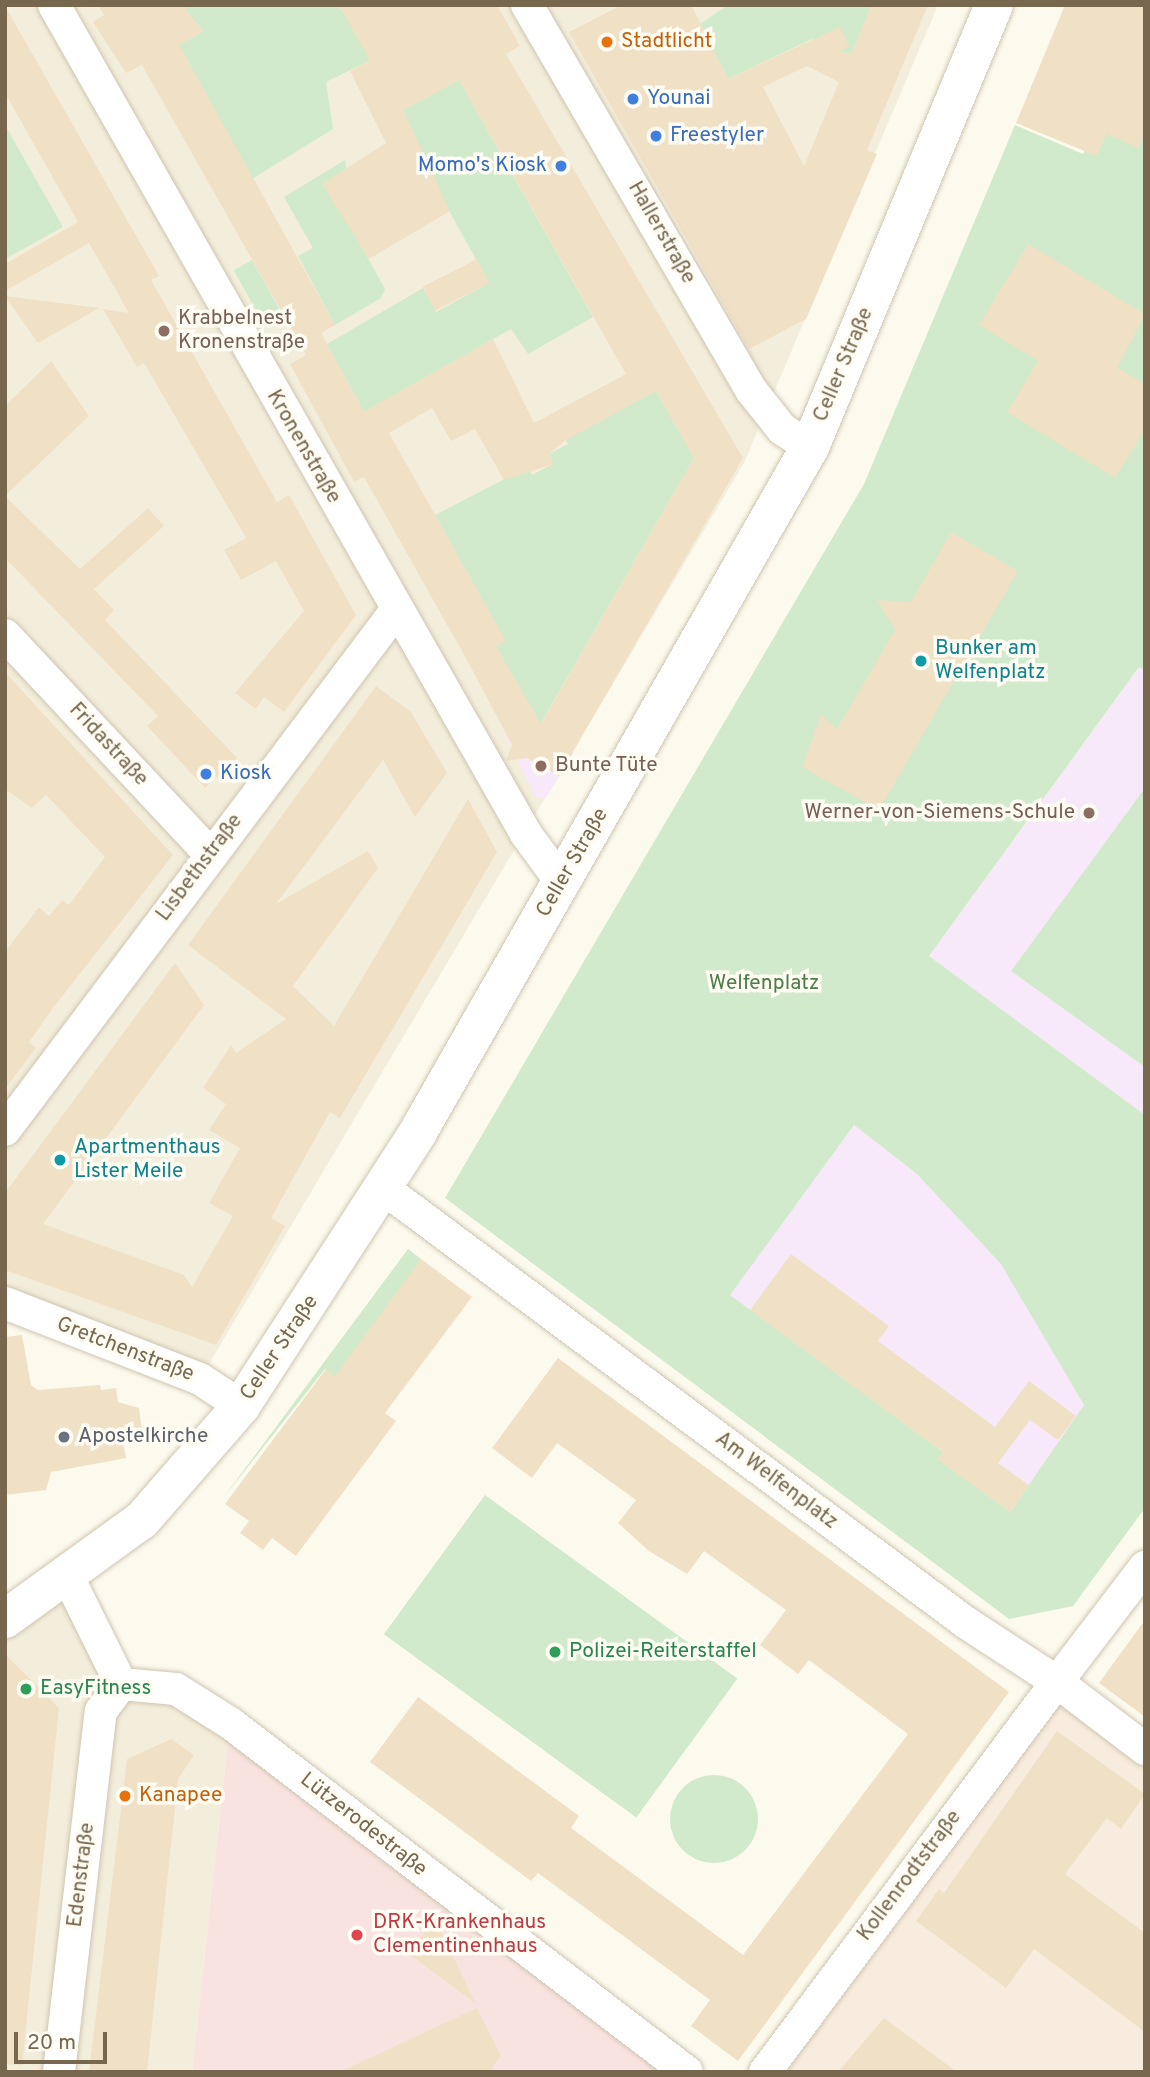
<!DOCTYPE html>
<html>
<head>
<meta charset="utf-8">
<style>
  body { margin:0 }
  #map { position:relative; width:1150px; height:2077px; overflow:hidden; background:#fcfaed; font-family:Overpass,sans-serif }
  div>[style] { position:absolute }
  .residential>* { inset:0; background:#f3eedb }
  .commercial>* { inset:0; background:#f8ecde }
  .education>* { inset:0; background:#f7e9f9 }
  .medical>* { inset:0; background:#f9e3e0 }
  .green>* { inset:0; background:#d0eacb; transform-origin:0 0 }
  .round { border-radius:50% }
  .building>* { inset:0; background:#f0e0c6; transform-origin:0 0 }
  .roads { filter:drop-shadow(0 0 2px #cec5b1) drop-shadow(0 0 2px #cec5b1) }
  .street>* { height:32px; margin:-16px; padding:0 16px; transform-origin:16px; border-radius:16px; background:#fff }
  .secondary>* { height:38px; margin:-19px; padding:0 19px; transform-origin:19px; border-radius:19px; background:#fff }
  .dots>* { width:19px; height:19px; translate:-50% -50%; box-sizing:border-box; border:4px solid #fefcf3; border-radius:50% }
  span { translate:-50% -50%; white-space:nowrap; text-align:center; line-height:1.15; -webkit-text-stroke:7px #fefcf3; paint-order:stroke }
  .food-label { font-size:21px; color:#c56008 }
  .left { translate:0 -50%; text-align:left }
  .shop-label { font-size:21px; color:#366cbe }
  .right { translate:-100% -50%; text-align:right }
  .street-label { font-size:21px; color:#77674f }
  .education-label { font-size:21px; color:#785e54 }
  .culture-label { font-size:21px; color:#0d838f }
  .park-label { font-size:21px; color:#4c7c48 }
  .worship-label { font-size:21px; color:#5b616d }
  .leisure-label { font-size:21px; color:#27864d }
  .health-label { font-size:21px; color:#be3a42 }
  .frame { position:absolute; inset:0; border:7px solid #77674f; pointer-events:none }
  .scale { position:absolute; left:14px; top:2032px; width:93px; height:32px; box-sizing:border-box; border:4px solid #77674f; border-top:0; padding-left:9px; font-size:21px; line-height:24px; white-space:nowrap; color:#77674f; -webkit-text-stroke:5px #fefcf3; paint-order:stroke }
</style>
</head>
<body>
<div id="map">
  <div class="residential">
    <div style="clip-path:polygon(5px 5px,938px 5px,744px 463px,200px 1379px,5px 1303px)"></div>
    <div style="clip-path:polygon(68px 1577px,121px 1684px,230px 1723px,192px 2072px,5px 2072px,5px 1619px)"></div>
  </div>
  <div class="commercial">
    <div style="clip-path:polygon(1057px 1682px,1145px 1749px,1145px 2072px,765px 2072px)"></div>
  </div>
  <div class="education">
    <div style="clip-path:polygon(1140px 666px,1145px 670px,1145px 1115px,929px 956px)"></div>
    <div style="clip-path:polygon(527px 714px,537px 730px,574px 752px,546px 798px,536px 798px,502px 728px)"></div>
    <div style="clip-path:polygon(854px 1125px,917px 1174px,1001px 1263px,1084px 1405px,1010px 1512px,937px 1459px,942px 1451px,729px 1295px)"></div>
  </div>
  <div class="medical">
    <div style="clip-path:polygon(230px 1723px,687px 2072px,192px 2072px)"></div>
  </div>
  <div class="green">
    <div style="clip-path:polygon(182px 5px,338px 5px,375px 58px,326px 82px,333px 129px,252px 179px,179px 45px,203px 31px)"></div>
    <div style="clip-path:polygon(728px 5px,872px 5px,851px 55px,812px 39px,728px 79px,700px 24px)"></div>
    <div style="clip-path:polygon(459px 80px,593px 317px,528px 354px,511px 329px,364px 412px,327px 344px,423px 288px,436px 312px,489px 283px,436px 187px,403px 110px)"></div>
    <div style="clip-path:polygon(5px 125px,63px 227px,5px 259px)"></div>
    <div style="clip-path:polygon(evenodd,1015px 125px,1083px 154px,1094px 129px,1145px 133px,1145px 670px,1139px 667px,929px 956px,1145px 1115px,1145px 1508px,1073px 1606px,1009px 1619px,445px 1198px,864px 484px,1015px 125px,854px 1125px,917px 1174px,1001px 1264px,1084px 1405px,1010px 1512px,938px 1459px,943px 1452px,730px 1295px,854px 1125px)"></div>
    <div style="clip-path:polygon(345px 160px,355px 235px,385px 289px,381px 298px,335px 325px,298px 256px,313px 248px,284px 197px)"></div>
    <div style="left:252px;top:260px;width:56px;height:21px;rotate:61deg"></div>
    <div style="clip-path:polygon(656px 391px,694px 458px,537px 730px,490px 650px,505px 641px,435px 515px,528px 467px,532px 475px,553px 464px,549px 454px,568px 444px,565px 438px)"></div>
    <div style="clip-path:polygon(1145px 788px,1145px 1067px,1011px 971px)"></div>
    <div style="clip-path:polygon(408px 1249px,421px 1259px,348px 1386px,325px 1369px,221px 1501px)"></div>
    <div style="left:485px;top:1495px;width:312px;height:172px;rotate:36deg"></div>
    <div class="round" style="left:670px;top:1775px;width:88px;height:88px"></div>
  </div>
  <div class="building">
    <div style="clip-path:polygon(evenodd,98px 5px,182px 5px,203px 31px,179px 45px,335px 325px,321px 333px,364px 412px,493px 339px,534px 423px,626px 374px,459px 80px,403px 110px,450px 211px,369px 259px,322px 184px,386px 143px,350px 71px,370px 61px,339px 5px,497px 5px,520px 46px,506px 54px,743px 458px,559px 776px,527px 758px,506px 761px,512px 745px,468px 662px,364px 477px,354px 482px,290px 364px,306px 355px,142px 65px,126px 73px,93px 22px,104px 15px,98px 5px,656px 391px,694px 458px,541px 724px,496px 646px,506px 641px,389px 433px,432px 408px,451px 441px,475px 429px,504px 480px,554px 464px,549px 454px,566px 440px,656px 391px)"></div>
    <div style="clip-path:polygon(evenodd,622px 5px,691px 5px,728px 79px,840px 27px,849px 47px,840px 51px,851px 55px,872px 5px,928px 5px,867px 150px,877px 154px,806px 319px,749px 349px,569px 32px,622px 5px,807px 66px,839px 82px,804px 166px,763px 87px,807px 66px)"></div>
    <div style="clip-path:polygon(1065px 5px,1145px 5px,1145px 133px,1139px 148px,1106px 134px,1097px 156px,1016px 123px)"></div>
    <div style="clip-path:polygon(5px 6px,159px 276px,151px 280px,277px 502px,289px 495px,356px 615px,284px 712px,264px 697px,256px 709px,235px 693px,304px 611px,276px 561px,241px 580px,224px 550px,246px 538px,144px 363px,137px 367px,103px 309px,129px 313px,89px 243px,5px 291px,5px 264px,78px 222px,5px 93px)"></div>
    <div style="clip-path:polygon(1028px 244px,1145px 314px,1117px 368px,1145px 384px,1145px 430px,1115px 478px,1007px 412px,1038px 361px,979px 325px)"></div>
    <div style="left:477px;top:259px;width:27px;height:61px;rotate:63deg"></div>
    <div style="clip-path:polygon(5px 296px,99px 308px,38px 343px)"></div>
    <div style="clip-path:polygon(51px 361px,89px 416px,5px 496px,80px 569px,148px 508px,164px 526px,94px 589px,114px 610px,105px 620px,237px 758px,205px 788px,147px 726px,158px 716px,5px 558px,5px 406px)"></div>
    <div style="clip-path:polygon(951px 532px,1018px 571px,879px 810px,802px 767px,821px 715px,837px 729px,895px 630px,877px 600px,911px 602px)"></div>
    <div style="clip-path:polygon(5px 672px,173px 855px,53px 1008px,29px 1042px,36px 1048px,5px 1089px,5px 952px,39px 907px,49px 916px,62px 900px,69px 905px,105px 857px,46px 795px,32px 808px,5px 789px)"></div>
    <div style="clip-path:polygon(376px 686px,411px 712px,447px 773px,415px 817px,383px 760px,276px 904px,368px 851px,378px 868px,293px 986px,334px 1026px,468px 799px,497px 852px,340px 1118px,330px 1112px,271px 1218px,285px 1226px,216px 1345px,5px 1270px,5px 1193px,175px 963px,204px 1005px,43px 1224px,184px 1275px,192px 1287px,233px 1216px,209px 1203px,240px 1148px,209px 1130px,226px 1104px,203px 1088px,231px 1045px,236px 1053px,286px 1019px,188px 945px)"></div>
    <div style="clip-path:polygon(791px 1254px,889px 1326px,878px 1341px,995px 1427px,1029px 1381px,1076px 1416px,1058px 1440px,1030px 1420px,998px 1463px,1029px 1485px,1010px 1512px,937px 1459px,943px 1452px,750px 1310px)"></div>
    <div style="clip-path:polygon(421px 1259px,472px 1297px,385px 1413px,396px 1421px,296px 1556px,272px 1538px,263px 1550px,240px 1533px,249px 1521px,225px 1504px,326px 1369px,335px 1376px)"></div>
    <div style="clip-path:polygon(22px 1335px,31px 1385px,38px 1390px,100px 1385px,101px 1390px,116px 1388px,118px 1402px,139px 1408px,142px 1431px,123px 1442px,126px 1458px,51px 1472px,46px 1490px,5px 1495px,5px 1337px)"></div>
    <div style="clip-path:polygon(558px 1358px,1009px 1692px,738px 2061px,691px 2026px,710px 2000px,538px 1873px,531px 1881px,370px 1762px,418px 1697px,579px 1816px,571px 1828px,743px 1955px,908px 1734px,809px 1660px,798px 1674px,760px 1645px,786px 1610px,704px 1551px,687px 1574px,649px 1551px,618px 1523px,636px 1500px,557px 1443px,532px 1478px,492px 1448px)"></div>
    <div style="clip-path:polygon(1145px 1620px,1145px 1717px,1099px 1683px)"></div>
    <div style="clip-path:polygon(5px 1654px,59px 1708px,22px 2065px,5px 2064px)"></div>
    <div style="clip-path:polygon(1057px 1731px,1145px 1794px,1121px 1829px,1107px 1818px,1065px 1874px,1145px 1933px,1145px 2032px,1034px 1949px,1006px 1988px,916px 1921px,939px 1889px,944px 1893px)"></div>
    <div style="clip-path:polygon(171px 1739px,194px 1755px,178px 1779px,147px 2072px,89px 2072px,127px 1759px)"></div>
    <div style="clip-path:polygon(435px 1918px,475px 2003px,409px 1954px)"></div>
    <div style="clip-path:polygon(477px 2008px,501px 2056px,489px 2072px,340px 2072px)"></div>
    <div style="clip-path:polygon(884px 2018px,957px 2072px,838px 2072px)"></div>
  </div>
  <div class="roads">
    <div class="street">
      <div style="left:54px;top:5px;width:954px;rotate:60.34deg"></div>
      <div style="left:526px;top:834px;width:61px;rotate:53.7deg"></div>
      <div style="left:527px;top:5px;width:445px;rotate:59.8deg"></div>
      <div style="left:751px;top:390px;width:50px;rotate:51.5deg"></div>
      <div style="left:782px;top:429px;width:33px;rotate:33deg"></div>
      <div style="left:5px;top:635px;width:300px;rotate:46.9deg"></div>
      <div style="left:5px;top:1130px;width:652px;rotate:-53.04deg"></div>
      <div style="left:383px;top:1188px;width:726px;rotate:36.71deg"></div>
      <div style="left:965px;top:1622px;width:110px;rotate:33.1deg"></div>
      <div style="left:1057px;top:1682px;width:145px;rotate:-52.6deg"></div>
      <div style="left:5px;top:1303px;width:209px;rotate:21.3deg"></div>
      <div style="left:200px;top:1379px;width:49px;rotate:33.4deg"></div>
      <div style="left:68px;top:1577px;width:119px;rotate:63.6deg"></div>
      <div style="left:121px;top:1684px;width:55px;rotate:5.2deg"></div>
      <div style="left:176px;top:1689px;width:64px;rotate:32.2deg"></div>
      <div style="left:230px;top:1723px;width:575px;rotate:37.37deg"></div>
      <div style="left:59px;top:2072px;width:363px;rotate:-83.4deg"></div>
      <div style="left:101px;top:1711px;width:34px;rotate:-53deg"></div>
      <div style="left:765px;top:2072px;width:487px;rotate:-53.2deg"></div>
      <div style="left:1057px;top:1682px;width:111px;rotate:37.3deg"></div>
    </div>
    <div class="secondary">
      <div style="left:5px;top:1619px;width:169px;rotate:-35.9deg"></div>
      <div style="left:142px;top:1520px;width:151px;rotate:-49deg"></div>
      <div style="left:241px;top:1406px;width:326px;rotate:-57.1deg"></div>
      <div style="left:418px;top:1132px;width:789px;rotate:-60.22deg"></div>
      <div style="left:810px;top:447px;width:479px;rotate:-67.4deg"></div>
    </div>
  </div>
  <div class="dots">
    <div style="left:607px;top:42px;background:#e8710a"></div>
    <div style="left:633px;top:99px;background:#3f7fe0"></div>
    <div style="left:656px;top:136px;background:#3f7fe0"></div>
    <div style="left:561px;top:166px;background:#3f7fe0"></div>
    <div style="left:164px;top:331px;background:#8d6e63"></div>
    <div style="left:921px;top:661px;background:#0f9aa8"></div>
    <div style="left:541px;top:766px;background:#8d6e63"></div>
    <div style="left:206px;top:774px;background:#3f7fe0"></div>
    <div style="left:1089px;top:813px;background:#8d6e63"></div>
    <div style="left:60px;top:1160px;background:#0f9aa8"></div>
    <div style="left:64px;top:1437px;background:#6b7280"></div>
    <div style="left:555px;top:1652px;background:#2e9e5b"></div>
    <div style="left:26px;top:1689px;background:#2e9e5b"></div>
    <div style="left:125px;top:1796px;background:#e8710a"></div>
    <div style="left:357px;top:1935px;background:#e0444e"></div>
  </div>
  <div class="food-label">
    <span class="left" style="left:621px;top:42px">Stadtlicht</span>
    <span class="left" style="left:139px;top:1796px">Kanapee</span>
  </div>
  <div class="shop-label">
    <span class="left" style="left:647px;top:99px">Younai</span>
    <span class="left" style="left:670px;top:136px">Freestyler</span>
    <span class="right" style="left:547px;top:166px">Momo's Kiosk</span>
    <span class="left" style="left:220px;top:774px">Kiosk</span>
  </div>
  <div class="street-label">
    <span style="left:661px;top:233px;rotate:60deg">Hallerstraße</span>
    <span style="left:844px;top:365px;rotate:-67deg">Celler Straße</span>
    <span style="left:303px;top:447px;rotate:60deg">Kronenstraße</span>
    <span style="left:108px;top:745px;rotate:47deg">Fridastraße</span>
    <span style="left:573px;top:863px;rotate:-60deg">Celler Straße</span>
    <span style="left:200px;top:868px;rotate:-53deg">Lisbethstraße</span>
    <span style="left:280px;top:1348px;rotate:-56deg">Celler Straße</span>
    <span style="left:125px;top:1350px;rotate:21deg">Gretchenstraße</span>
    <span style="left:776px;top:1481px;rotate:37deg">Am Welfenplatz</span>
    <span style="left:363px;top:1825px;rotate:38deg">Lützerodestraße</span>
    <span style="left:82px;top:1875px;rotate:-83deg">Edenstraße</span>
    <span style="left:910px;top:1876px;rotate:-53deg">Kollenrodtstraße</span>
  </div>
  <div class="education-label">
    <span class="left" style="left:178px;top:331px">Krabbelnest<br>Kronenstraße</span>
    <span class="left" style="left:555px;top:766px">Bunte Tüte</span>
    <span class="right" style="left:1075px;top:813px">Werner-von-Siemens-Schule</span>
  </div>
  <div class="culture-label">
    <span class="left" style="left:935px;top:661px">Bunker am<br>Welfenplatz</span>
    <span class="left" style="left:74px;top:1160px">Apartmenthaus<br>Lister Meile</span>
  </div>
  <div class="park-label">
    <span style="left:764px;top:984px">Welfenplatz</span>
  </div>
  <div class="worship-label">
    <span class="left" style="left:78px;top:1437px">Apostelkirche</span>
  </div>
  <div class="leisure-label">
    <span class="left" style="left:569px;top:1652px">Polizei-Reiterstaffel</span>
    <span class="left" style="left:40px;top:1689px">EasyFitness</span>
  </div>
  <div class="health-label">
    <span class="left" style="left:373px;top:1935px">DRK-Krankenhaus<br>Clementinenhaus</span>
  </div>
  <div class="frame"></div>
  <div class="scale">20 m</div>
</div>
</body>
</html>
